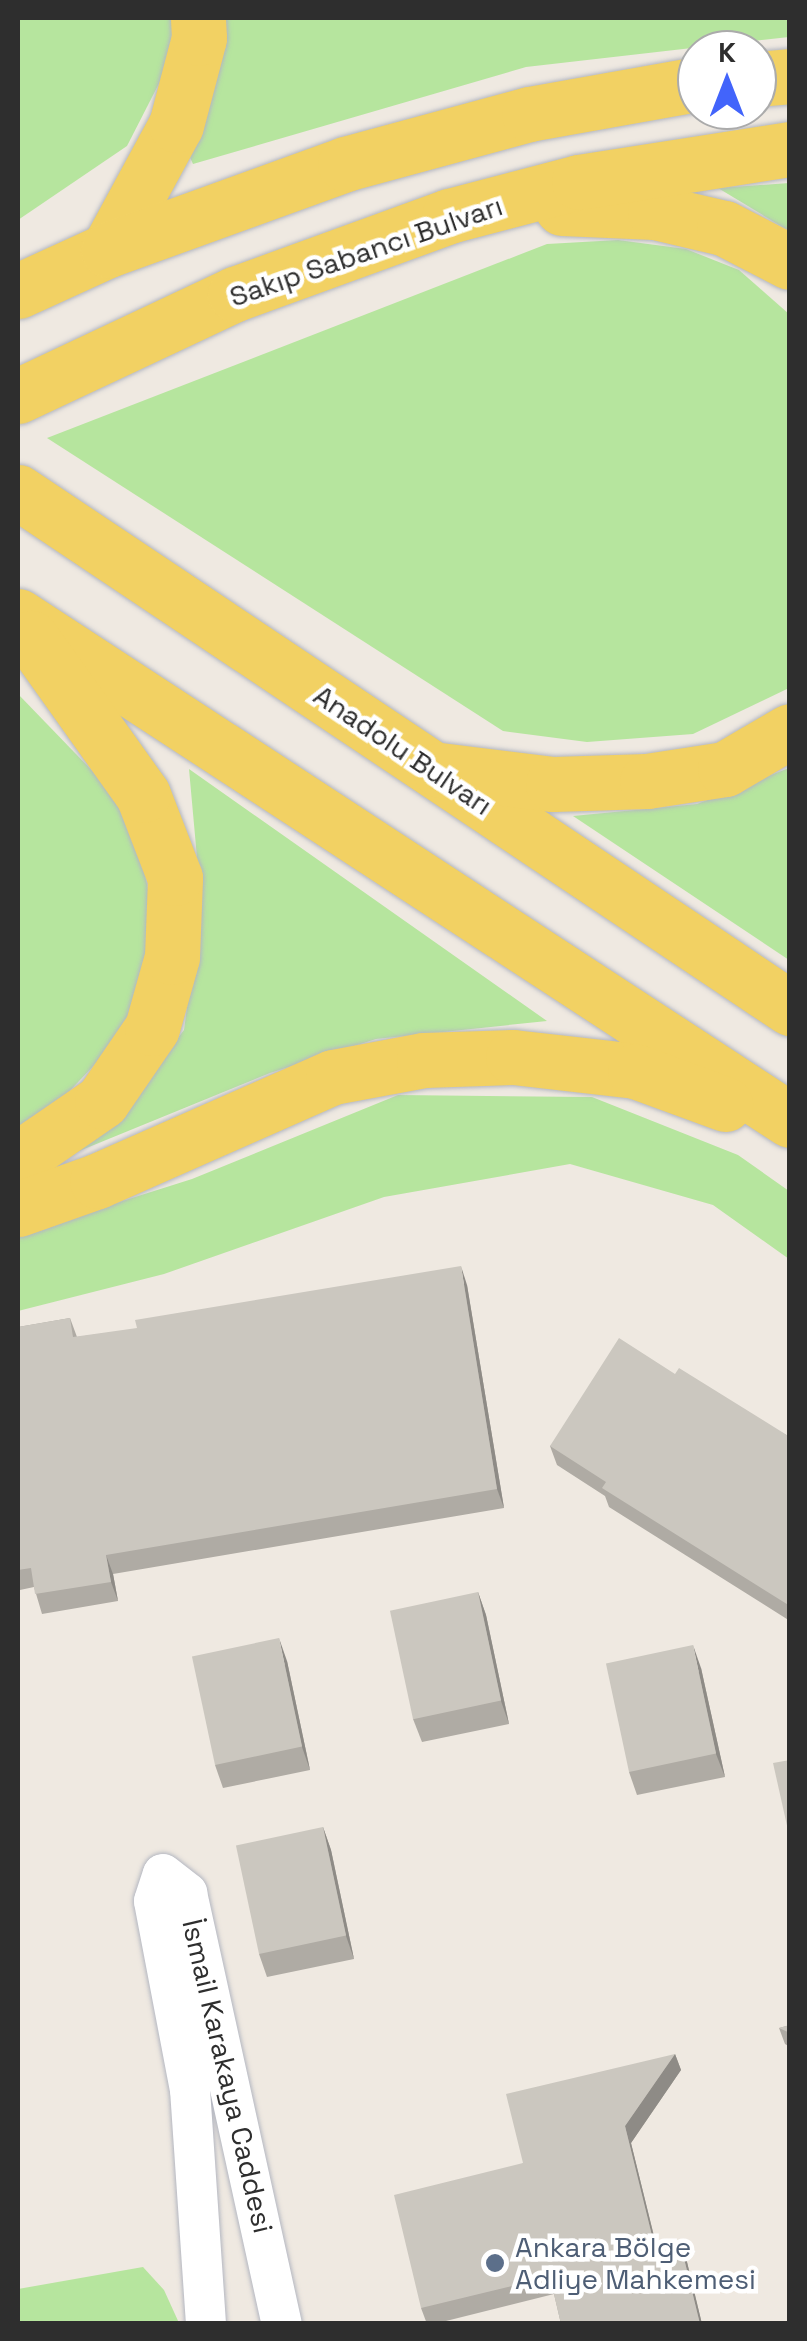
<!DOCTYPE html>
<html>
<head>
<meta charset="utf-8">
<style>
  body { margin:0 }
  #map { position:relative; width:807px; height:2341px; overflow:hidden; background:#efe9e1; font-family:"Space Grotesk",sans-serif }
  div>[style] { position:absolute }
  .green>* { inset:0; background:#b6e59e }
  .roads { filter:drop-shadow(0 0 2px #b4b7c1) drop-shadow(0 0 2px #b4b7c1) }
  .minor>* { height:40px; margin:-20px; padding:0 20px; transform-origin:20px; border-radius:20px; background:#fff }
  .primary>* { height:55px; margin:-27.5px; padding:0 27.5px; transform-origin:27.5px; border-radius:27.5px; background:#f2d163 }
  .wall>* { inset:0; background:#afaba4 }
  .shaded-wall>* { inset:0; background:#8e8b86 }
  .building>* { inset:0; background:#cbc7bf; transform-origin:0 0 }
  .dots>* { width:28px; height:28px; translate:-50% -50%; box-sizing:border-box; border:5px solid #fff; border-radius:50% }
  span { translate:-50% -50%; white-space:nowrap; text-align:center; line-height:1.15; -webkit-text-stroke:9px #fff; paint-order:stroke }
  .street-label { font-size:28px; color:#2e2e2e }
  .service-label { font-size:28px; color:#4e5e75 }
  .left { translate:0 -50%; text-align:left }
  .frame { position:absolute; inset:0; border:20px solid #2e2e2e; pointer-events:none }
  .north { position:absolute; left:677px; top:30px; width:100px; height:100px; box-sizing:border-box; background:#fff; border:2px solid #ababab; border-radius:50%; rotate:0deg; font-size:28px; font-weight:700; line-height:40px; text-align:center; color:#2e2e2e }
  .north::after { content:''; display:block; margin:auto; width:35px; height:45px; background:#4264fb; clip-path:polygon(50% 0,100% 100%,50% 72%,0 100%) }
</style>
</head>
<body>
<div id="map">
  <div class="green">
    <div style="clip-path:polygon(18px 18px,173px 18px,170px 62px,127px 146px,18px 220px)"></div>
    <div style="clip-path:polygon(220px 18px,789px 18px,789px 37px,526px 67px,193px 164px,183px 142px)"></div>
    <div style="clip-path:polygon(789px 183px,789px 231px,718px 188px)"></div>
    <div style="clip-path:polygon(618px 240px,686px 249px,739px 270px,789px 314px,789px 688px,693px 734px,587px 742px,503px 731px,47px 438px,547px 244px)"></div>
    <div style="clip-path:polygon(18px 694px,133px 813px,159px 946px,116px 1042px,45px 1117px,18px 1129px)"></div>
    <div style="clip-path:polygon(789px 768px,789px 960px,573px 816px,697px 804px)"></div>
    <div style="clip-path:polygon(189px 769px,547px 1021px,376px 1039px,270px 1073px,18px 1176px,120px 1114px,184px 1030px,201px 902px)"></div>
    <div style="clip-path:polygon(398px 1095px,592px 1097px,738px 1155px,789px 1191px,789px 1259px,713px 1205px,570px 1164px,384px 1197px,164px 1274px,18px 1311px,18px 1234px,192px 1179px)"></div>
    <div style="clip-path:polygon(143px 2267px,164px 2290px,179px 2323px,18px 2323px,18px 2289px)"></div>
  </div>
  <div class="roads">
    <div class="minor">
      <div style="left:206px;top:2324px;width:235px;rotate:-93.9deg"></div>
      <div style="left:190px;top:2090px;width:192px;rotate:-100.8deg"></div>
      <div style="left:154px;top:1901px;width:28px;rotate:-72deg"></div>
      <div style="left:163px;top:1874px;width:31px;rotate:38deg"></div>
      <div style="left:187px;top:1893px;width:441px;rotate:77.6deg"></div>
    </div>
    <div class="primary">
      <div style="left:757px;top:79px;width:33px;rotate:-5deg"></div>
      <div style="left:562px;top:208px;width:93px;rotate:2.5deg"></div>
      <div style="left:655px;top:212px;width:71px;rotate:13.1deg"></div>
      <div style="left:724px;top:228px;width:74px;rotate:27.3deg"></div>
      <div style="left:108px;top:250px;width:142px;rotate:-61.5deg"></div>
      <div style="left:176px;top:125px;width:90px;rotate:-75.2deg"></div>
      <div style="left:199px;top:38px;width:20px;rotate:-93deg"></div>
      <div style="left:18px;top:291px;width:99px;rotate:-24.5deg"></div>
      <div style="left:108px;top:250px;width:252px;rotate:-19.9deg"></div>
      <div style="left:345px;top:164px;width:191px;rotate:-15.2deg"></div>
      <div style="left:529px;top:114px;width:171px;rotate:-10.1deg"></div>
      <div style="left:18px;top:396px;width:240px;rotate:-25.2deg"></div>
      <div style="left:235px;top:294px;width:228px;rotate:-20deg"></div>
      <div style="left:449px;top:216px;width:134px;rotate:-14.7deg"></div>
      <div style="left:579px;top:182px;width:214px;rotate:-8.9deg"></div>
      <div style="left:18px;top:492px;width:929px;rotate:33.76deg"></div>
      <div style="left:18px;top:616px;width:922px;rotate:33.14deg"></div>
      <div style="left:440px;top:770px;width:114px;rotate:7.1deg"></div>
      <div style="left:553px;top:784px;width:94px;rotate:-1.8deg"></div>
      <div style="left:647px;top:781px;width:79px;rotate:-8.7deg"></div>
      <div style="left:725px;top:769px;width:75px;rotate:-30.3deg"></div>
      <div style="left:18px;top:1159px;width:102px;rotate:-34.6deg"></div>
      <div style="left:102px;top:1101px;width:88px;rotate:-55.6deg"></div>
      <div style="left:152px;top:1028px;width:74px;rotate:-74.3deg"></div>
      <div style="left:172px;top:957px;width:79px;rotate:-87.8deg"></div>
      <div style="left:175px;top:878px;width:89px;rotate:-111.1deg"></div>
      <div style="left:143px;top:795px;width:193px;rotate:-125.5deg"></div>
      <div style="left:18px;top:1209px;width:84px;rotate:-19.5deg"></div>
      <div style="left:97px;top:1181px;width:258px;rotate:-23.8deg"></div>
      <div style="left:333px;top:1077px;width:93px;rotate:-10.6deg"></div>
      <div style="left:424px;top:1060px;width:89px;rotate:-1.9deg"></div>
      <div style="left:513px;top:1057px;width:123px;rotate:6.5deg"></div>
      <div style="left:635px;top:1071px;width:96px;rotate:20.1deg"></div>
    </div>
  </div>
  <div class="wall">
    <div style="clip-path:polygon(467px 1285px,504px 1508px,113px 1574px,118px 1601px,42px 1614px,34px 1587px,20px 1590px,18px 1584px,18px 1327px,70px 1318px,77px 1337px)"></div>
    <div style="clip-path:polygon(675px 1374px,790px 1437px,790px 1621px,609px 1507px,605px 1496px,557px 1465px,550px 1446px)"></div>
    <div style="clip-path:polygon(478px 1592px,486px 1615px,509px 1724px,422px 1742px,413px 1719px)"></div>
    <div style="clip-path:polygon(287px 1661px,310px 1770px,223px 1788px,215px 1765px)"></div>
    <div style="clip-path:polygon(701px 1668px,725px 1777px,637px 1795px,629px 1772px)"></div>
    <div style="clip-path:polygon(323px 1827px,331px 1850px,354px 1959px,267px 1977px,259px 1954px)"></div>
    <div style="clip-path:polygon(790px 2025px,790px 2047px,785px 2044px,779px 2028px)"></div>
    <div style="clip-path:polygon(675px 2054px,681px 2070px,631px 2143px,658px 2252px,681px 2246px,687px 2262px,702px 2324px,561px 2324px,554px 2294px,434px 2324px,427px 2324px,421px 2308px,523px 2163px)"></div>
  </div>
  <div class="shaded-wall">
    <div style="clip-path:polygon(461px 1266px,467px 1285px,504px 1508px,497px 1489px)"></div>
    <div style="clip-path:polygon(106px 1555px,113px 1574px,118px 1601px,111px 1582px)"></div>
    <div style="clip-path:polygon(478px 1592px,486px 1615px,509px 1724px,501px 1701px)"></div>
    <div style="clip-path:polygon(279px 1638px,287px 1661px,310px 1770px,302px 1747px)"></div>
    <div style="clip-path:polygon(693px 1645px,701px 1668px,725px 1777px,716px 1754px)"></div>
    <div style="clip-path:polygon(323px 1827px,331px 1850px,354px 1959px,346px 1936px)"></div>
    <div style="clip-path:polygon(675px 2054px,681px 2070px,631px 2143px,662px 2269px,656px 2252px,625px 2126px)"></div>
    <div style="clip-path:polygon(681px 2246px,687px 2262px,702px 2324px,700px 2324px)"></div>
  </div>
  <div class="building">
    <div style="clip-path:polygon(461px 1266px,497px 1489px,106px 1555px,111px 1582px,35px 1594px,31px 1568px,18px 1570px,18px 1327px,70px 1318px,73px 1337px,137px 1328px,135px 1320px)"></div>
    <div style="clip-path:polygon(619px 1338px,675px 1374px,679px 1368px,790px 1437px,790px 1606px,602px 1488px,606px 1482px,550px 1446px)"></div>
    <div style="left:478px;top:1592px;width:111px;height:90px;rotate:78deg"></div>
    <div style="left:279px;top:1638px;width:111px;height:89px;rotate:78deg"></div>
    <div style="left:693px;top:1645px;width:111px;height:89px;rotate:78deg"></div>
    <div style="clip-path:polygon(790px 1760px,790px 1839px,773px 1763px)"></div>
    <div style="left:323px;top:1827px;width:111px;height:89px;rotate:78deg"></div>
    <div style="clip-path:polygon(790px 2025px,790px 2033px,779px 2028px)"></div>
    <div style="clip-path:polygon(675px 2054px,625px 2126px,656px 2252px,681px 2246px,700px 2324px,561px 2324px,550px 2277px,421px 2308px,394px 2195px,523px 2163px,506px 2094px)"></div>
  </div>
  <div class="dots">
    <div style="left:495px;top:2263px;background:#5c6f8a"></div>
  </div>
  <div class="street-label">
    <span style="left:366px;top:251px;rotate:-19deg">Sakıp Sabancı Bulvarı</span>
    <span style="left:403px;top:750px;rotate:34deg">Anadolu Bulvarı</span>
    <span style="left:228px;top:2076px;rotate:77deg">İsmail Karakaya Caddesi</span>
  </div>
  <div class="service-label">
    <span class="left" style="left:515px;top:2263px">Ankara Bölge<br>Adliye Mahkemesi</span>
  </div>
  <div class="frame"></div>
  <div class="north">K</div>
</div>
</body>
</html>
